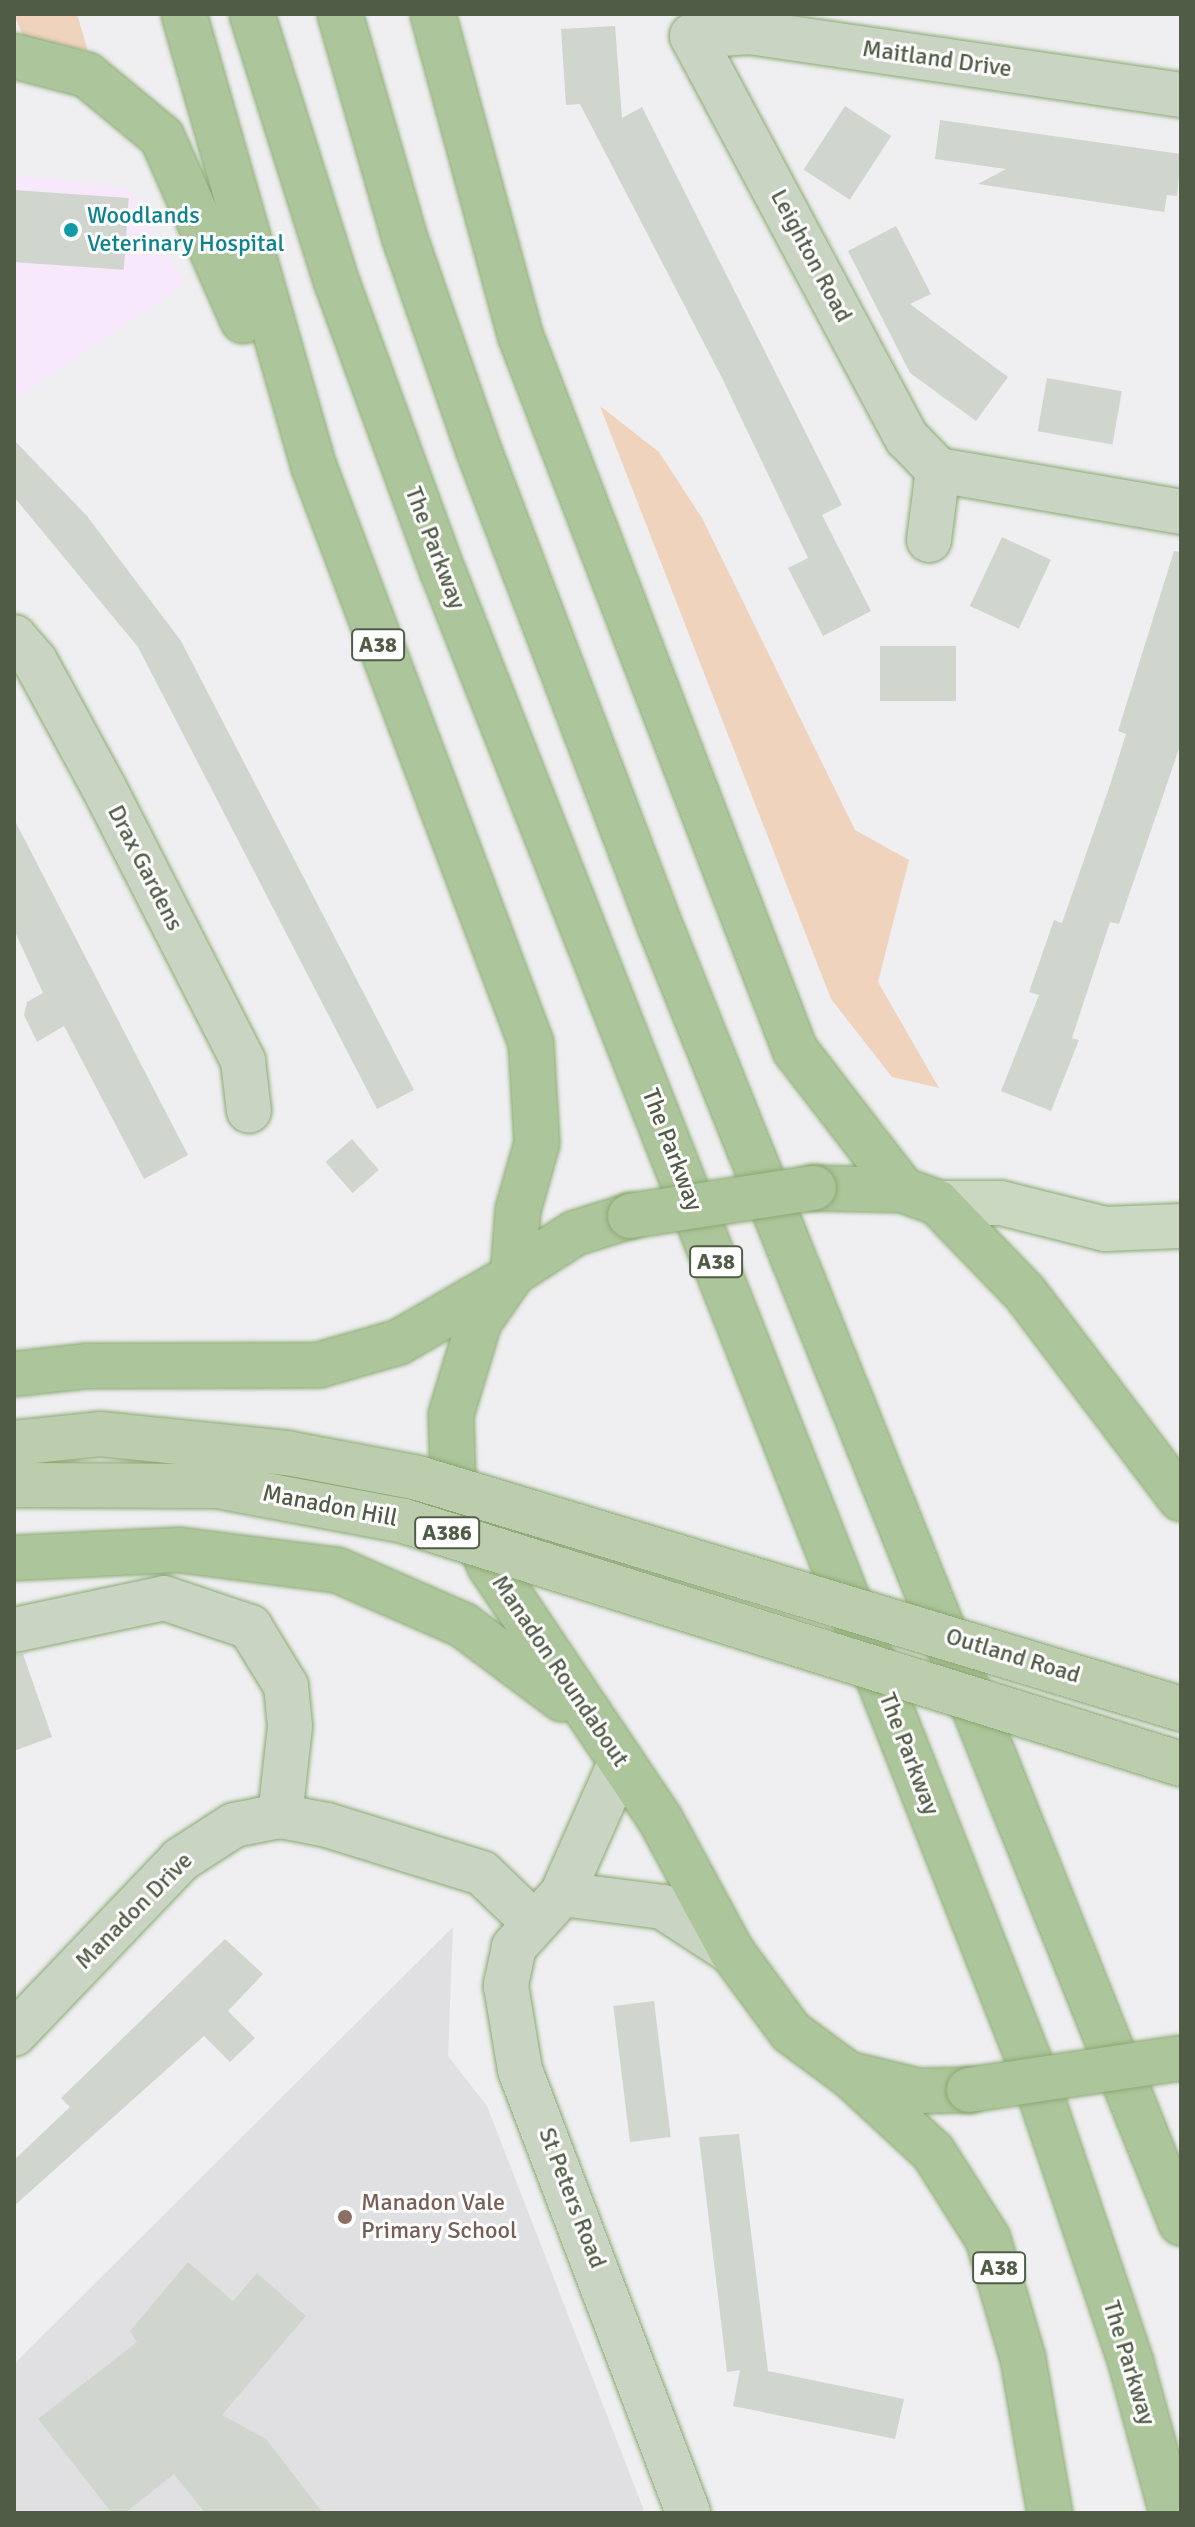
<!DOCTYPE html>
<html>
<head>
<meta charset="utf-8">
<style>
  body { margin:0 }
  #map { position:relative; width:1195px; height:2527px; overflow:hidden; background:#efeef1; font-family:Signika,sans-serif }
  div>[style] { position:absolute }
  .commercial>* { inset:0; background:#f7e8fc }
  .education>* { inset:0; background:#e0e0e2 }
  .green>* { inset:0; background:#efd3bd }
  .building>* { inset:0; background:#d0d6cd; transform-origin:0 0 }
  .roads { filter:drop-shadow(0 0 2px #89a971) drop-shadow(0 0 2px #89a971) }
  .minor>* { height:44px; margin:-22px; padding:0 22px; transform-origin:22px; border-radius:22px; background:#cad4c2 }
  .tertiary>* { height:44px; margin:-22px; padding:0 22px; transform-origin:22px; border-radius:22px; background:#cad4c2 }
  .secondary>* { height:44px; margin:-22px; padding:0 22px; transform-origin:22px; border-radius:22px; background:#cad7c1 }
  .trunk>* { height:44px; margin:-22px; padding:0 22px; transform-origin:22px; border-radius:22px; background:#adc59a }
  .bridges { filter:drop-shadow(0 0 2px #89a971) drop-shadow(0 0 2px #89a971) }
  .primary-bridge>* { height:44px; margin:-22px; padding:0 22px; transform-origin:22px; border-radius:22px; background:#bccdae }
  .trunk-bridge>* { height:44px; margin:-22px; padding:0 22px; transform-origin:22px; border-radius:22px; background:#adc59a }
  .dots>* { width:22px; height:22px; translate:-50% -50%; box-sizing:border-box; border:4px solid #fff; border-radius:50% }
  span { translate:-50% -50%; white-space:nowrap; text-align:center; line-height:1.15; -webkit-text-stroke:6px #fff; paint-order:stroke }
  .shield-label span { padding:2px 6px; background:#fff; border:2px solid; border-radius:6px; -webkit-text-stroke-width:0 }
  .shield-label { font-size:22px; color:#515c47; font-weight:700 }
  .street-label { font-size:24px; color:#515c47 }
  .culture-label { font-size:24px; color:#0d838f }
  .left { translate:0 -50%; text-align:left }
  .education-label { font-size:24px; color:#785e54 }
  .frame { position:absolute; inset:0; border:16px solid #515c47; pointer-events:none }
</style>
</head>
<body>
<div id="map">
  <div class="commercial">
    <div style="clip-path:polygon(14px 174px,128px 189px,184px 284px,14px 401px)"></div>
  </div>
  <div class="education">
    <div style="clip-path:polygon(453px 1927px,448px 2056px,487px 2106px,645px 2513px,14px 2513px,14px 2364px)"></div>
  </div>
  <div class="green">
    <div style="clip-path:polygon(14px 14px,77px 14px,88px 51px,23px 36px)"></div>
    <div style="clip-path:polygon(600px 406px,659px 452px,702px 518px,855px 830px,909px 860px,878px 982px,939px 1088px,892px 1077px,831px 999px)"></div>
  </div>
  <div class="building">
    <div style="clip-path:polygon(615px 26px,622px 118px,642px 107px,842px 505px,822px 515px,871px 611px,823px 636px,788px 568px,808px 558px,721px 376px,580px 104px,566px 105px,561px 29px)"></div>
    <div style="left:845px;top:106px;width:55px;height:76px;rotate:33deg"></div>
    <div style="clip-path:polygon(940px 120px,1181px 154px,1177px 196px,1167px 195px,1164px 212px,978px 184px,1006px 169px,935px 159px)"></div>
    <div style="left:14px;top:190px;width:115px;height:72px;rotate:4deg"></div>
    <div style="clip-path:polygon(896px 226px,931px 294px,910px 304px,1008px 377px,976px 421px,910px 373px,848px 251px)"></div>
    <div style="left:1047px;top:378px;width:76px;height:54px;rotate:10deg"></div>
    <div style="clip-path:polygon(14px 440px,87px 516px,181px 641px,414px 1090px,377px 1109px,138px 647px,14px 497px)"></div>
    <div style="left:1002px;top:537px;width:54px;height:76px;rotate:25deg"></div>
    <div style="clip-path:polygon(1174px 551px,1181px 552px,1181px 743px,1119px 924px,1110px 922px,1072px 1038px,1079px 1040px,1051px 1111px,1001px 1091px,1039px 995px,1029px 992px,1054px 920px,1062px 923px,1110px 785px,1126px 734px,1118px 731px)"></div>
    <div style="left:956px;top:646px;width:55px;height:76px;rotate:90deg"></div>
    <div style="clip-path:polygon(14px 819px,188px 1155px,144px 1179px,64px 1026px,37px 1042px,24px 1015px,27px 1002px,43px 993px,14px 930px)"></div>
    <div style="left:352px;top:1139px;width:41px;height:35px;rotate:49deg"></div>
    <div style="clip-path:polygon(14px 1654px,23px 1654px,52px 1737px,14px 1751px)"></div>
    <div style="clip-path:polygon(225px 1939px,263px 1974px,228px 2011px,255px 2038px,230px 2062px,204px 2036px,14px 2206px,14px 2160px,70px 2107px,61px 2098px)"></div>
    <div style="left:654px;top:2001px;width:137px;height:41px;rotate:83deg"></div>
    <div style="clip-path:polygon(739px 2134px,768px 2371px,904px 2399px,895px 2439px,733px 2406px,740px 2370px,727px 2372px,699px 2137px)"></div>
    <div style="clip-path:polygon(188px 2262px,233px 2301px,257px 2273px,306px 2316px,222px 2415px,266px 2439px,323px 2513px,205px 2513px,174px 2474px,125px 2513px,112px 2513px,38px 2419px,137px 2342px,130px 2331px)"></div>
  </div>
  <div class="roads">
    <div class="minor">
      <div style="left:1181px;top:95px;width:435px;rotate:-171.7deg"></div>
      <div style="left:751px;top:32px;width:59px;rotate:176.1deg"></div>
      <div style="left:692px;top:36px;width:456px;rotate:61.9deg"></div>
      <div style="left:907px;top:438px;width:45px;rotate:45.9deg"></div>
      <div style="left:938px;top:470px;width:247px;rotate:9.8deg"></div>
      <div style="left:929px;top:540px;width:71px;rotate:-82.7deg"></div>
      <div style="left:14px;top:637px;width:32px;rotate:49deg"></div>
      <div style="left:35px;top:661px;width:142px;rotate:61.5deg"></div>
      <div style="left:103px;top:786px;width:309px;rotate:63deg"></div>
      <div style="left:243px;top:1061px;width:50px;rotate:83.2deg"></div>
      <div style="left:14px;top:1630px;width:153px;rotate:-12deg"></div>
      <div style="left:164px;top:1598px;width:91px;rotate:18.6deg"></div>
      <div style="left:250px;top:1627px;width:69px;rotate:58.6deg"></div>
      <div style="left:286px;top:1686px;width:40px;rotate:84.3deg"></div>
      <div style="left:290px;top:1726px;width:91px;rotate:96.3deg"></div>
      <div style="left:14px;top:2034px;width:240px;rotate:-46.3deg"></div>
      <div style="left:180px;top:1860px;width:64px;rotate:-32.9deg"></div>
      <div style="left:234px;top:1825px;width:47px;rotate:-11.1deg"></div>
      <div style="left:280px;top:1816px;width:48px;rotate:10.8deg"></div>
      <div style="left:327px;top:1825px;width:162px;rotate:17.2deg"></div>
      <div style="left:482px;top:1873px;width:71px;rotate:43.9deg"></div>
    </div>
    <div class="tertiary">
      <div style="left:621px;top:1761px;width:145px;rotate:113.9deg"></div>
      <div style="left:562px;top:1894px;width:72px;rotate:132.2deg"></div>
      <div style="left:514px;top:1947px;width:40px;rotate:102deg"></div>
      <div style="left:506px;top:1986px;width:85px;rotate:80.5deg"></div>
      <div style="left:520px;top:2070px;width:474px;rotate:69.2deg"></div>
      <div style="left:562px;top:1894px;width:102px;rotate:7.3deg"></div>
      <div style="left:663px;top:1907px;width:82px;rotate:33.1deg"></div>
    </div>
    <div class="secondary">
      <div style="left:938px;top:1203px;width:63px"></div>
      <div style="left:1001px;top:1203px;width:107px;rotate:14deg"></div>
      <div style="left:1105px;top:1229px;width:76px;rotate:-2.3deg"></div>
    </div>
    <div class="trunk">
      <div style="left:184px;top:14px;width:471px;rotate:74deg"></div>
      <div style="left:314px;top:467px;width:616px;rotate:69.36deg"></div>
      <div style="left:531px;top:1043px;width:100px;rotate:86.6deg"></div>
      <div style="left:537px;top:1143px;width:70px;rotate:105.8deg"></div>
      <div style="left:518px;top:1210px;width:63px;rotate:94.5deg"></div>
      <div style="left:252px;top:14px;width:282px;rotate:72.5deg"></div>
      <div style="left:337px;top:283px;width:308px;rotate:69.9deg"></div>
      <div style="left:443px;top:572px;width:1597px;rotate:68.51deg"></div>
      <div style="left:1028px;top:2058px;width:322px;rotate:71.3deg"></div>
      <div style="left:1131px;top:2363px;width:156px;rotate:74.7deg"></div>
      <div style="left:340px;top:14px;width:231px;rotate:73.9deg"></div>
      <div style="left:404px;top:236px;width:228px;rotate:70.8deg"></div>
      <div style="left:479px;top:451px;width:508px;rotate:69.14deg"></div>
      <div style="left:660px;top:926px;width:1398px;rotate:68.11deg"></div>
      <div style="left:433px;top:14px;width:335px;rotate:74.8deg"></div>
      <div style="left:521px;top:337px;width:764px;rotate:68.98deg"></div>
      <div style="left:795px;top:1050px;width:177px;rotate:52.4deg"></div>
      <div style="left:14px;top:56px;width:75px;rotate:14.6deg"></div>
      <div style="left:87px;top:75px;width:97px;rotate:39.6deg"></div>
      <div style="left:162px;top:137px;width:201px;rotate:66.2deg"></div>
      <div style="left:814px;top:1188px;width:89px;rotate:1.3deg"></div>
      <div style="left:903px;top:1190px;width:37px;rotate:20deg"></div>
      <div style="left:938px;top:1203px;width:125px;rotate:46deg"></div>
      <div style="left:1025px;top:1293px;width:258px;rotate:52.9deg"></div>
      <div style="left:630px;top:1216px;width:58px;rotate:162.8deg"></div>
      <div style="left:575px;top:1233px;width:74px;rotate:147.2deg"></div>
      <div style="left:513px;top:1273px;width:60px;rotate:124.8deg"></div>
      <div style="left:479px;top:1322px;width:97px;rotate:106.8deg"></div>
      <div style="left:451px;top:1415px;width:69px;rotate:88.3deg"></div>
      <div style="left:453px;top:1484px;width:90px;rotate:65.7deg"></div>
      <div style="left:490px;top:1566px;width:305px;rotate:56.1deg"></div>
      <div style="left:660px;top:1819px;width:151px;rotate:61.6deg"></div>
      <div style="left:732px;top:1952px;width:99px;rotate:53.6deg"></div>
      <div style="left:791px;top:2032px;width:71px;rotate:36.4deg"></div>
      <div style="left:848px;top:2074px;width:73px;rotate:13.5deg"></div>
      <div style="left:919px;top:2091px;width:50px;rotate:-1.1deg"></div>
      <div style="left:14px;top:1374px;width:72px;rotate:-6.3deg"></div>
      <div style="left:86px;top:1366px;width:233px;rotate:-0.2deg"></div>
      <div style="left:319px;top:1365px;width:83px;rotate:-16deg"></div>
      <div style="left:399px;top:1342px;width:116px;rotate:-30.1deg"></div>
      <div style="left:14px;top:1558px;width:166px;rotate:-2.8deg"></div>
      <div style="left:180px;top:1550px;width:158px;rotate:7.3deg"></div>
      <div style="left:337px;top:1570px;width:137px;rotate:23.6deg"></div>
      <div style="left:463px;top:1625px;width:124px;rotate:36.8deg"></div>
      <div style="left:853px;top:2078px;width:109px;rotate:42.8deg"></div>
      <div style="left:933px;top:2152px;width:103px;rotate:57.7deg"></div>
      <div style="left:988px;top:2239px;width:125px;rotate:73.7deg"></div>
      <div style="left:1023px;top:2359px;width:156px;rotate:80.1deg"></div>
    </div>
  </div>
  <div class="bridges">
    <div class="primary-bridge">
      <div style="left:14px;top:1443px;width:86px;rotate:-6deg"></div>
      <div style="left:100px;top:1434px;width:188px;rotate:5.8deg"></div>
      <div style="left:287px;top:1453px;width:133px;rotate:10.8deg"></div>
      <div style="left:418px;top:1478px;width:797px;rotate:16.84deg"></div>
      <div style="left:14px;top:1485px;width:203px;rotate:0.3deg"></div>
      <div style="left:217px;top:1486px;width:190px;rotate:10.6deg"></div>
      <div style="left:404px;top:1521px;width:814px;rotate:17.37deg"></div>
    </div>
    <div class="trunk-bridge">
      <div style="left:630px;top:1216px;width:186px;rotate:-8.7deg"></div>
      <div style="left:969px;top:2090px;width:214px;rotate:-8.6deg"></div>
    </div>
  </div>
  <div class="dots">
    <div style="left:71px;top:230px;background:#0f9aa8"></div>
    <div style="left:345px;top:2217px;background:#8d6e63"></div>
  </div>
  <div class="shield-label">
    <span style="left:378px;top:645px">A38</span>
    <span style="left:716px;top:1262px">A38</span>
    <span style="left:447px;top:1533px">A386</span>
    <span style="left:999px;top:2268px">A38</span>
  </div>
  <div class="street-label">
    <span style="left:937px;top:59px;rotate:8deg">Maitland Drive</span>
    <span style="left:811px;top:256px;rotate:62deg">Leighton Road</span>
    <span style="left:435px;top:548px;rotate:69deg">The Parkway</span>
    <span style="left:145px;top:868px;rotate:63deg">Drax Gardens</span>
    <span style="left:672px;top:1150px;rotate:69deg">The Parkway</span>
    <span style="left:330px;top:1506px;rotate:11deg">Manadon Hill</span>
    <span style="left:1013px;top:1656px;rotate:17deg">Outland Road</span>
    <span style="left:560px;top:1671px;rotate:56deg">Manadon Roundabout</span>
    <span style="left:909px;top:1754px;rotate:69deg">The Parkway</span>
    <span style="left:134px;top:1911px;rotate:-45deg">Manadon Drive</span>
    <span style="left:572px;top:2198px;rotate:69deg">St Peters Road</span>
    <span style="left:1129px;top:2363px;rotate:73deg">The Parkway</span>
  </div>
  <div class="culture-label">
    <span class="left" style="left:87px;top:230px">Woodlands<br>Veterinary Hospital</span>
  </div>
  <div class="education-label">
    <span class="left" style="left:361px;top:2217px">Manadon Vale<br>Primary School</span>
  </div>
  <div class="frame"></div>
</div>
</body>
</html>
